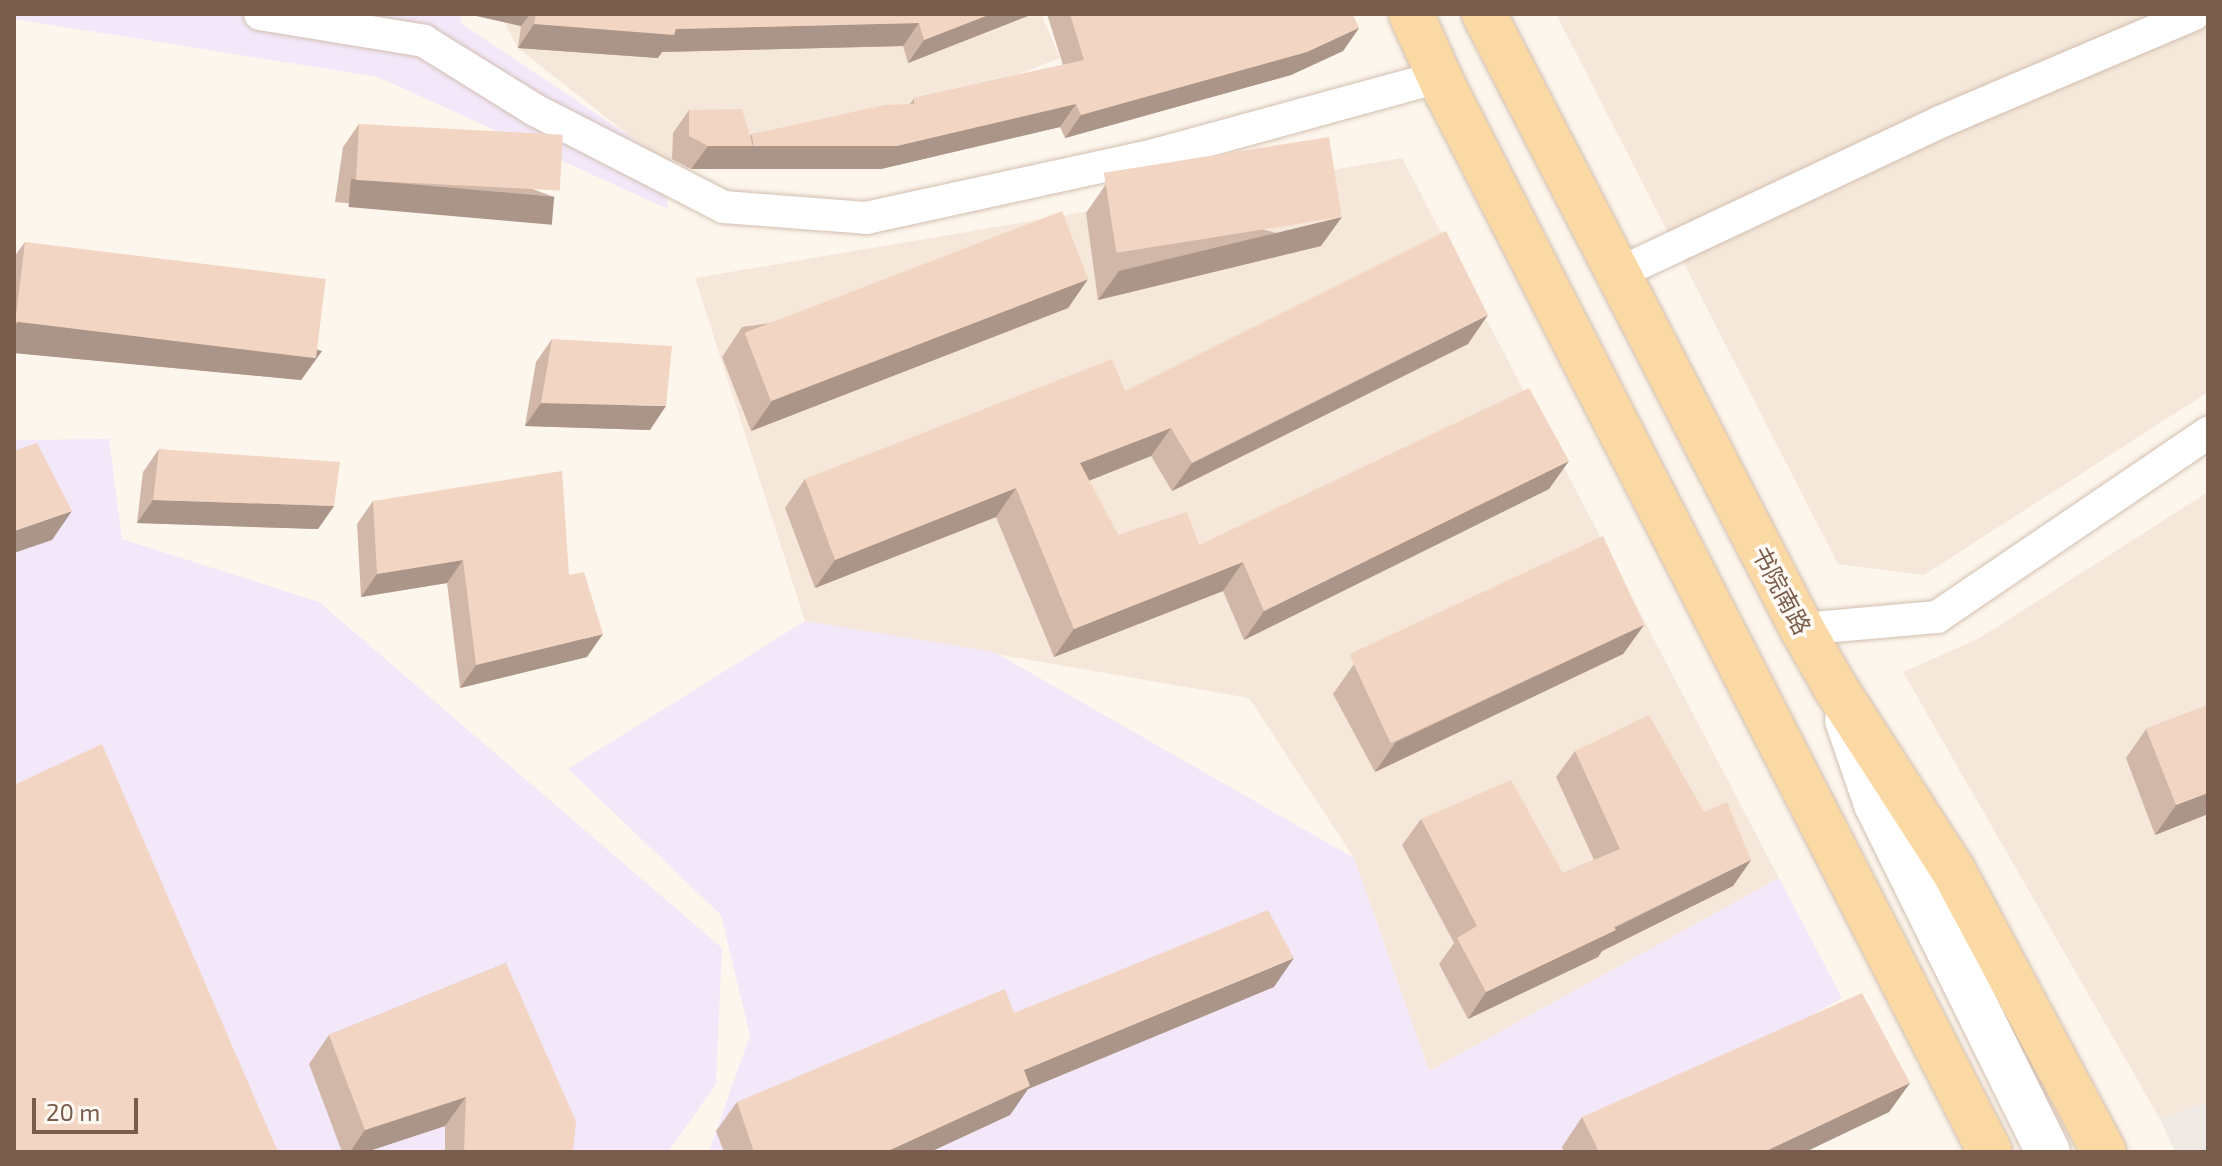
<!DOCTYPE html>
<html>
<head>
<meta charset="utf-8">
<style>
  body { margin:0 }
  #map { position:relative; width:2222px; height:1166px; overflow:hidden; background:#fdf6ec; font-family:"Exo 2","Noto Sans SC",sans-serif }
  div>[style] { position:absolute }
  .residential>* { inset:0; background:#f5e8da }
  .industrial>* { inset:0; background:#efe9e4 }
  .education>* { inset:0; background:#f3e8fa }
  .roads { filter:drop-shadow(0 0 2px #d1beb0) drop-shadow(0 0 2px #d1beb0) }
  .minor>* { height:32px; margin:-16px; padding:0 16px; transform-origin:16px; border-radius:16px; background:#fff }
  .secondary>* { height:44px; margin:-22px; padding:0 22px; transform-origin:22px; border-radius:22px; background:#fff }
  .primary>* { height:44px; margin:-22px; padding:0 22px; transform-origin:22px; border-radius:22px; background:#fbd9a5 }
  .wall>* { inset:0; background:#d1b7a8 }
  .shaded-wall>* { inset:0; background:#aa9588; transform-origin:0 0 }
  .building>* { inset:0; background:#f3d5c3; transform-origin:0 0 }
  span { translate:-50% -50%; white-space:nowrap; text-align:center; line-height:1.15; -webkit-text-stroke:7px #fffaf3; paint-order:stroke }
  .street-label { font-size:24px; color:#7a5c4d }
  .frame { position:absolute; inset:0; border:16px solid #7a5c4d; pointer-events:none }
  .scale { position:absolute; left:32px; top:1098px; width:106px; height:36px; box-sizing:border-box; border:4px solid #7a5c4d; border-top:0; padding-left:10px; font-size:24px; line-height:28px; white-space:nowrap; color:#7a5c4d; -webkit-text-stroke:6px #fffaf3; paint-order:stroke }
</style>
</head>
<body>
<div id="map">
  <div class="residential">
    <div style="clip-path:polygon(500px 14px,1041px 14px,1060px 58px,898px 121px,904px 164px,672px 169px,518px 48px)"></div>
    <div style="clip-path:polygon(1556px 14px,2208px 14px,2208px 392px,1924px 575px,1838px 564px)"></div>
    <div style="clip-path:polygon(1402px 158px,1779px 878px,1429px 1071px,1354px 858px,1249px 698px,805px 621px,695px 278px)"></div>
    <div style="clip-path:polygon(2208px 492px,2208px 1101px,2160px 1119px,1903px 672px,1978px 639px)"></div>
  </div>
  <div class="industrial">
    <div style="clip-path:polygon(2208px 1101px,2208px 1152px,2175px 1152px,2160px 1119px)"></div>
  </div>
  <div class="education">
    <div style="clip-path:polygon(14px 14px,460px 14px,462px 24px,661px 157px,668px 209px,378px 77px,14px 19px)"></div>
    <div style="clip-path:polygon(109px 439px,122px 539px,319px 602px,722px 948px,716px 1084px,668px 1152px,14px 1152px,14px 440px)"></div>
    <div style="clip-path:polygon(805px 621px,994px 652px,1354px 858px,1429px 1071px,1779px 878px,1842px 998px,1569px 1152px,709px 1152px,750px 1035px,721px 915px,568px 769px)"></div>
  </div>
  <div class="roads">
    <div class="minor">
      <div style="left:260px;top:14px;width:166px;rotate:9.3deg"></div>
      <div style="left:424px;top:41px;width:131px;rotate:31.9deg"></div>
      <div style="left:535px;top:110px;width:212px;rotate:27.2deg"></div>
      <div style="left:724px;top:207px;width:142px;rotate:4.4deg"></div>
      <div style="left:866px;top:218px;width:295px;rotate:-12.3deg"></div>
      <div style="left:1154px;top:155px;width:296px;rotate:-15.3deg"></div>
      <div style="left:1617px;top:274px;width:357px;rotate:-25.2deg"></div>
      <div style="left:1940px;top:122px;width:276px;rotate:-23deg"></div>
      <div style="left:1802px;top:629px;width:136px;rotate:-5.1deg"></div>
      <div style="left:1937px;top:617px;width:328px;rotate:-34.2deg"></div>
    </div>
    <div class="secondary">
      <div style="left:1847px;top:720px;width:89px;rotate:71deg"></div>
      <div style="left:1876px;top:804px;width:388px;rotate:63.7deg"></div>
    </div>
    <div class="primary">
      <div style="left:1411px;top:14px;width:85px;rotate:65.6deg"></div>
      <div style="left:1446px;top:91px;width:1192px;rotate:62.85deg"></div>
      <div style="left:1484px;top:14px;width:692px;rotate:62.66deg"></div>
      <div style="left:1802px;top:629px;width:67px;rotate:60.4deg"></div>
      <div style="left:1835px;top:687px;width:218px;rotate:57.2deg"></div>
      <div style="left:1953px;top:870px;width:320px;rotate:61.8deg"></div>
    </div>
  </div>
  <div class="wall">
    <div style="clip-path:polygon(468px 14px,1033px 14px,908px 63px,903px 46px,662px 52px,658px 58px,518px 48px,521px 26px)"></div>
    <div style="clip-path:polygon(1047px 14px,1352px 14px,1359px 28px,1343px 51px,1291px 75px,1065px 138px,1060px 127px,881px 169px,691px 169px,672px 159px,673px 133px,689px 110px,750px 136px,752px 134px,910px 104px,914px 98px,1063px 65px)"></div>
    <div style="clip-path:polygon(359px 124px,554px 197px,538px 220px,335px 202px,343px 147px)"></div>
    <div style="clip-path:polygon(1106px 184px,1321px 246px,1098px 300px,1086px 213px)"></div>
    <div style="clip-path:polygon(25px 242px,322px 351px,301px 380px,14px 353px,14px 257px)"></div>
    <div style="clip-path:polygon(1088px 279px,1068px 308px,751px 431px,722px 357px,742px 327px)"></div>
    <div style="clip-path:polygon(552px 339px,650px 430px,525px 426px,536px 362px)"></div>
    <div style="clip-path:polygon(1468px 344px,1172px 491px,1151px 456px,1089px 481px,1118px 535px,1199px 545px,1549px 489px,1244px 640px,1223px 591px,1054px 657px,996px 517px,815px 588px,785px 508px,805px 479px,1125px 391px)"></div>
    <div style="clip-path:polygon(159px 449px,334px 506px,318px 529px,137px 523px,143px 472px)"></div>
    <div style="clip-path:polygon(373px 501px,569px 575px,587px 657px,460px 688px,447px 583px,361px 597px,357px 524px)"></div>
    <div style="clip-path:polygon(1644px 625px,1623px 654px,1375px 772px,1333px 694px,1354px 664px)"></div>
    <div style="clip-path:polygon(2208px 705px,2208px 814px,2155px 835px,2126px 758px,2146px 729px)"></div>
    <div style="clip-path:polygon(1575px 751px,1704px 812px,1751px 860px,1733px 886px,1602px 951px,1598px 957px,1468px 1019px,1439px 964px,1454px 943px,1402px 845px,1421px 819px,1563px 873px,1594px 860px,1556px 777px)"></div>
    <div style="clip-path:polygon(506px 963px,573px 1152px,445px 1152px,445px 1126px,366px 1152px,342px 1152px,309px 1064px,329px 1035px)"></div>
    <div style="clip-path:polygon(1274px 987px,1028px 1089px,1010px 1115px,930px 1152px,724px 1152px,716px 1131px,737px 1102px,1014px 1013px)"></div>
    <div style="clip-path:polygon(1910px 1083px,1889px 1112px,1805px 1152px,1564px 1152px,1562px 1147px,1582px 1117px)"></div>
  </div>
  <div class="shaded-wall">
    <div style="clip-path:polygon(468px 14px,530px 14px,521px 26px)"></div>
    <div style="clip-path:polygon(991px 14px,1033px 14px,908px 63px,924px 40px)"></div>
    <div style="clip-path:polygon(919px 23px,903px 46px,662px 52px,658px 58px,518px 48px,534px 24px,676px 29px)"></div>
    <div style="clip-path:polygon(1359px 28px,1343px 51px,1291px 75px,1065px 138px,1081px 115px)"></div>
    <div style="clip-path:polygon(1076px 104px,1060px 127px,881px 169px,691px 169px,708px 146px)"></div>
    <div style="left:351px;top:179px;width:204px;height:28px;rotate:5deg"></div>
    <div style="clip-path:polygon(1342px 217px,1321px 246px,1098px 300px,1119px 271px)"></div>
    <div style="clip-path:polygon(1088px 279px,1068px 308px,751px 431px,772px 401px)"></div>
    <div style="clip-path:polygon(1488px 315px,1468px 344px,1172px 491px,1192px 463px)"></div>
    <div style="clip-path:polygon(18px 322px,322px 351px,301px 380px,14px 353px,14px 327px)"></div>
    <div style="clip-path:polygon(541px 403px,666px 406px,650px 430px,525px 426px)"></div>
    <div style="clip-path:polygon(1171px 428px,1151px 456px,1060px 492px,1080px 463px)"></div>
    <div style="clip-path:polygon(1569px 461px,1549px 489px,1244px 640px,1264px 611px)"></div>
    <div style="clip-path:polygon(1016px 488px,996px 517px,815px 588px,835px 560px)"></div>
    <div style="clip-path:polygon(153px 500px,334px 506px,318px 529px,137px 523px)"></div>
    <div style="clip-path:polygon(72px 511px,52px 540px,14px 553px,14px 531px)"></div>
    <div style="clip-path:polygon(463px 560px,447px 583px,361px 597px,377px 574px)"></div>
    <div style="clip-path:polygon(1243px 562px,1223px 591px,1054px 657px,1074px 629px)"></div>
    <div style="clip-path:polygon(1644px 625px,1623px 654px,1375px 772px,1396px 742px)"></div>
    <div style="clip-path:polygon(603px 634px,587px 657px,460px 688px,476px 665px)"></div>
    <div style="clip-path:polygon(2208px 793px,2208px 814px,2155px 835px,2176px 805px)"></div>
    <div style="clip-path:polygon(1751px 860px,1733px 886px,1602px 951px,1598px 957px,1468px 1019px,1486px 992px)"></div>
    <div style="clip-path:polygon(1294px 958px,1274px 987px,1028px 1089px,1010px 1115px,930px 1152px,886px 1152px,1024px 1070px)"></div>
    <div style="clip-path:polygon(1910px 1083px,1889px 1112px,1805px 1152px,1764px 1152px)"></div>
    <div style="clip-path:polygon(466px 1097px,445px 1126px,366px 1152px,350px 1152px,365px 1130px)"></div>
  </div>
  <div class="building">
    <div style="clip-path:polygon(536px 14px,991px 14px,924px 40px,919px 23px,676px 29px,674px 35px,534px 24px)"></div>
    <div style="clip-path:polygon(1070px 14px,1352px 14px,1359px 28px,1307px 52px,1081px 115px,1076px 104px,897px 146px,753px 146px,752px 134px,885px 105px,914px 104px,914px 98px,1084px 60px)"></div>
    <div style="clip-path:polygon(742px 109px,753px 146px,708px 146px,689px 136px,689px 110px)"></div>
    <div style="left:359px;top:124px;width:204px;height:56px;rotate:3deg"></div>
    <div style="left:1329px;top:137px;width:81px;height:228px;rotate:81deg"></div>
    <div style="left:1062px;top:211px;width:73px;height:340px;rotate:69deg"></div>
    <div style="clip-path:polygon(1446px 231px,1488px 315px,1192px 463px,1171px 428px,1080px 463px,1118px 535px,1187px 512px,1199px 545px,1529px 388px,1569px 461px,1264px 611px,1243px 562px,1074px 629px,1016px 488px,835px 560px,805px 479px,1112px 359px,1125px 391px)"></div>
    <div style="left:25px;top:242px;width:303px;height:80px;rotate:7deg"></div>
    <div style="clip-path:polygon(552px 339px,672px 346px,666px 406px,541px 403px)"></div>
    <div style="clip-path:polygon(37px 443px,72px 511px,14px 531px,14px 451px)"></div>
    <div style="clip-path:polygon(159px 449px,340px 462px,334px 506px,153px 500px)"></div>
    <div style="clip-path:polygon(562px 471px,569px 575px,584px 572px,603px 634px,476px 665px,463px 560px,377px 574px,373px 501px)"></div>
    <div style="left:1603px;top:536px;width:98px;height:280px;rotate:65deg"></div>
    <div style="clip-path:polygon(2208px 705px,2208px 793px,2176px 805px,2146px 729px)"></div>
    <div style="clip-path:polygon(1649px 715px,1704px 812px,1727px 802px,1751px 860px,1614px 927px,1616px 930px,1486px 992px,1457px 938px,1477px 926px,1421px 819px,1511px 780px,1563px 873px,1620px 849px,1575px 751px)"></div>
    <div style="clip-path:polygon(102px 744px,278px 1152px,14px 1152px,14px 785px)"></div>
    <div style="clip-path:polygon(1268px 910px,1294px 958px,1024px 1070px,1030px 1086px,886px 1152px,754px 1152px,737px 1102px,1005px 989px,1014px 1013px)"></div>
    <div style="clip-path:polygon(506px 963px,576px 1121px,573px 1152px,464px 1152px,466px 1097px,365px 1130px,329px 1035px)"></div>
    <div style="clip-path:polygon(1862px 993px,1910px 1083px,1764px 1152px,1599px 1152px,1582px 1117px)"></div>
  </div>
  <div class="street-label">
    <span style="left:1782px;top:590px;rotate:62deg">书院南路</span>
  </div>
  <div class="frame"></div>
  <div class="scale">20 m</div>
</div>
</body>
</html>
